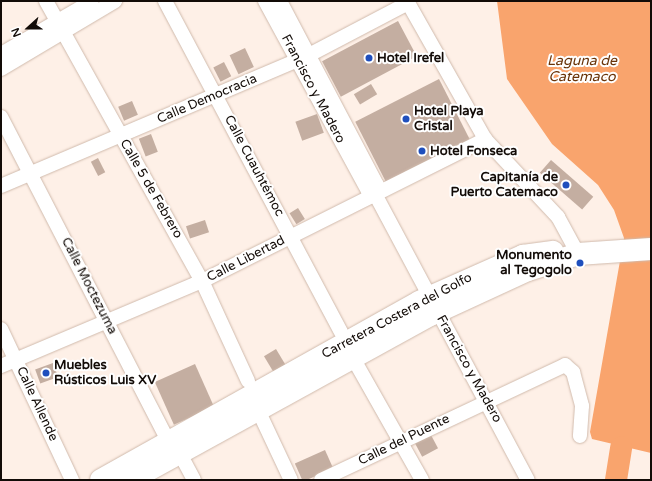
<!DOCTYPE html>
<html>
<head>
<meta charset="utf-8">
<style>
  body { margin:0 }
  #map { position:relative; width:652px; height:481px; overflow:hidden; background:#fef0e7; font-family:"Varela Round",sans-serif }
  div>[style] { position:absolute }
  .water>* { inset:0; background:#f9a46d }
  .river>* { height:22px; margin:-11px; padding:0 11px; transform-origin:11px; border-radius:11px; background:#f9a46d }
  .building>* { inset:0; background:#c4aea1; transform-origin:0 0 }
  .roads { filter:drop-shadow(0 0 1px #d0baac) drop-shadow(0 0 1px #d0baac) }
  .minor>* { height:14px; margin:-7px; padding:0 7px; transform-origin:7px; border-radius:7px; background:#fff }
  .primary>* { height:22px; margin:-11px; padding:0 11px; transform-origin:11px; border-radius:11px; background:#fff }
  .dots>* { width:11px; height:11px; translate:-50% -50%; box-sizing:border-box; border:2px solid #fff; border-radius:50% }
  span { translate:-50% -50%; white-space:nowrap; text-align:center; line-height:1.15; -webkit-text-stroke:4px #fff; paint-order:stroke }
  .poi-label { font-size:13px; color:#120b07; font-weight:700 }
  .left { translate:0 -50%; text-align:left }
  .right { translate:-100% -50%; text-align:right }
  .street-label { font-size:13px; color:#120b07 }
  .water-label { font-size:14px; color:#693308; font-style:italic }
  .frame { position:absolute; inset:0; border:2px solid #120b07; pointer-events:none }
  .north { position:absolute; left:8px; top:8px; width:40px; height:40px; -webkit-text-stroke:3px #fff; paint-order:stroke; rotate:249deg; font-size:11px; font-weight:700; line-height:16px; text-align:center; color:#120b07 }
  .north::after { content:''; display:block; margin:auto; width:14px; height:18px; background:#120b07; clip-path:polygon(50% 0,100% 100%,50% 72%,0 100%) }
</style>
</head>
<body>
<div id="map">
  <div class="water">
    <div style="clip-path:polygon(497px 1px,651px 1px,651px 453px,592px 439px,590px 432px,624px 238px,614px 210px,598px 185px,552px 144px,507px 79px)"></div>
  </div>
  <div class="river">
    <div style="left:616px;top:480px;width:33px;rotate:-81deg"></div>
  </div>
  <div class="building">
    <div style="left:398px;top:21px;width:40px;height:86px;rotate:62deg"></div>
    <div style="left:245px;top:48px;width:21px;height:17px;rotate:65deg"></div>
    <div style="left:224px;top:62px;width:16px;height:12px;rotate:63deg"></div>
    <div style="left:439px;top:79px;width:71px;height:94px;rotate:63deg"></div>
    <div style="left:371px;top:84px;width:12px;height:20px;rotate:59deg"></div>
    <div style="left:132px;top:101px;width:15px;height:15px;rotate:67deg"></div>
    <div style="left:317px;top:114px;width:20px;height:23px;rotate:70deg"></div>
    <div style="left:151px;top:134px;width:19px;height:13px;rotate:69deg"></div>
    <div style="left:98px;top:158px;width:16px;height:8px;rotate:63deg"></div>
    <div style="left:551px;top:160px;width:56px;height:17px;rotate:41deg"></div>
    <div style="left:298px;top:208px;width:13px;height:10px;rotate:58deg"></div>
    <div style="left:205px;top:220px;width:13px;height:20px;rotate:72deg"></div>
    <div style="left:276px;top:349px;width:21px;height:14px;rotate:59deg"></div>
    <div style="left:53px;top:363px;width:15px;height:19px;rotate:70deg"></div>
    <div style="left:195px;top:364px;width:47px;height:44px;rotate:66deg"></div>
    <div style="left:431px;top:435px;width:15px;height:18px;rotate:62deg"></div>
    <div style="left:325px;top:450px;width:20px;height:33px;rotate:66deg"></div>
  </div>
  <div class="roads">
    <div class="minor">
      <div style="left:46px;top:1px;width:321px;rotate:60.9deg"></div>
      <div style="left:202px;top:281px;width:110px;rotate:65.3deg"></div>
      <div style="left:165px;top:1px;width:375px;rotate:62deg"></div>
      <div style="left:265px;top:1px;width:216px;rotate:61.5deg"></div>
      <div style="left:368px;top:191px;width:8px;rotate:23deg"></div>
      <div style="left:375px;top:194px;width:324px;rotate:61.9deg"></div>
      <div style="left:280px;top:1px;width:208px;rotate:62.2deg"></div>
      <div style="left:377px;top:185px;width:9px;rotate:103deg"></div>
      <div style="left:407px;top:1px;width:159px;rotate:60.5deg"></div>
      <div style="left:485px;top:139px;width:107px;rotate:46.9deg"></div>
      <div style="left:558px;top:217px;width:42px;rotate:61.6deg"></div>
      <div style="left:1px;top:54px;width:105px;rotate:-30.2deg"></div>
      <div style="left:1px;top:69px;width:133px;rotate:-30.8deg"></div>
      <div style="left:1px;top:117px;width:373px;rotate:62.7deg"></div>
      <div style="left:1px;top:186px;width:335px;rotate:-23deg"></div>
      <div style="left:309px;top:55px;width:112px;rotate:-27.7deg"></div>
      <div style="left:1px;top:329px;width:167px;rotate:64.8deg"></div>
      <div style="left:353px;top:358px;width:140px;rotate:60.5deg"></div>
      <div style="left:1px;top:366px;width:218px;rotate:-22.9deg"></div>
      <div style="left:202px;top:281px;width:317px;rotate:-26.6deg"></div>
      <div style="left:258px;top:410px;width:77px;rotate:64.8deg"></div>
      <div style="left:185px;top:463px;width:19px;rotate:62deg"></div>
      <div style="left:321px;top:480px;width:270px;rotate:-25.2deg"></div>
      <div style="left:565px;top:365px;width:11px;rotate:41deg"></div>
      <div style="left:573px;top:372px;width:35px;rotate:75deg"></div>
      <div style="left:582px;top:406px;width:30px;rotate:94deg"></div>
    </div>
    <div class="primary">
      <div style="left:101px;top:480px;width:364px;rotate:-29.2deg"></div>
      <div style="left:419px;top:302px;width:114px;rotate:-23.9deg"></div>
      <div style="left:523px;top:256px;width:30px;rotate:-8deg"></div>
      <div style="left:130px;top:480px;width:342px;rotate:-28.8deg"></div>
      <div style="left:430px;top:315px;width:108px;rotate:-24.7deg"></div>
      <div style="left:528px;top:270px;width:52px;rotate:-17.7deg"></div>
      <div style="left:578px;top:254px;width:73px;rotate:-3.9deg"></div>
    </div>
  </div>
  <div class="dots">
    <div style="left:369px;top:58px;background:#1f4fbd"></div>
    <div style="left:406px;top:119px;background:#1f4fbd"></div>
    <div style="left:422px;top:151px;background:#1f4fbd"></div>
    <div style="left:566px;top:185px;background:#1f4fbd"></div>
    <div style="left:580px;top:263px;background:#1f4fbd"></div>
    <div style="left:46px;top:373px;background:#1f4fbd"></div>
  </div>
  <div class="poi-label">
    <span class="left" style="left:377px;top:58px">Hotel Irefel</span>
    <span class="left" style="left:414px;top:119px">Hotel Playa<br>Cristal</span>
    <span class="left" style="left:430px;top:151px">Hotel Fonseca</span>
    <span class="right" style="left:558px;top:185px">Capitanía de<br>Puerto Catemaco</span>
    <span class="right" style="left:572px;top:263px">Monumento<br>al Tegogolo</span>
    <span class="left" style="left:54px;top:373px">Muebles<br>Rústicos Luis XV</span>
  </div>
  <div class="street-label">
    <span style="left:313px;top:89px;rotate:62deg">Francisco y Madero</span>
    <span style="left:207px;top:99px;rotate:-23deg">Calle Democracia</span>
    <span style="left:254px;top:166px;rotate:62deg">Calle Cuauhtémoc</span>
    <span style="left:151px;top:189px;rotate:60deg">Calle 5 de Febrero</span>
    <span style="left:246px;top:259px;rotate:-27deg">Calle Libertad</span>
    <span style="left:89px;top:286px;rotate:63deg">Calle Moctezuma</span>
    <span style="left:397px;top:316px;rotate:-28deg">Carretera Costera del Golfo</span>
    <span style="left:469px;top:369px;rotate:61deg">Francisco y Madero</span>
    <span style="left:37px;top:404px;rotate:65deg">Calle Allende</span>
    <span style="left:404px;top:440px;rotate:-26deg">Calle del Puente</span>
  </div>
  <div class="water-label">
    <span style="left:582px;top:69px">Laguna de<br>Catemaco</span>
  </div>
  <div class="frame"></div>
  <div class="north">N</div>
</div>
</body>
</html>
